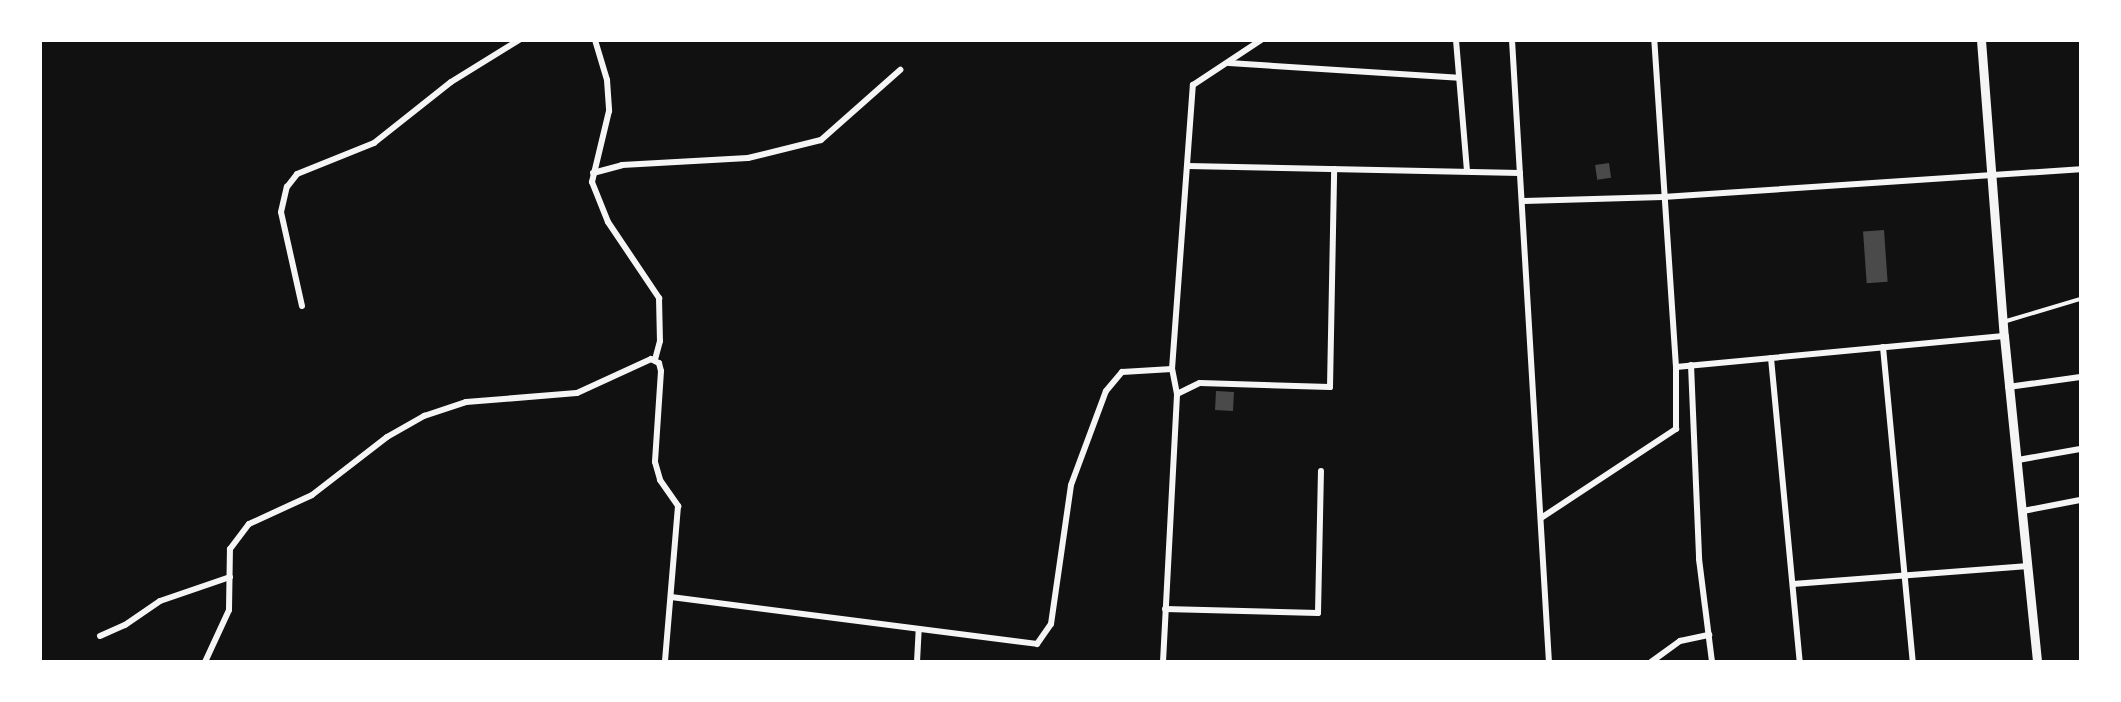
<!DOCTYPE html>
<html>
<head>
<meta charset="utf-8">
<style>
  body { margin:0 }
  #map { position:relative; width:2121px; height:702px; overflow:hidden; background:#111; font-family:"Noto Sans",sans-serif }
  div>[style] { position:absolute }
  .building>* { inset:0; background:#4a4a4a; transform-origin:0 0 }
  .service>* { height:4px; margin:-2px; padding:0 2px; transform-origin:2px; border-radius:2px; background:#f5f5f5 }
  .minor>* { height:6px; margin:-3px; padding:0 3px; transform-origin:3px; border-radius:3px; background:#f5f5f5 }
  .tertiary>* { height:9px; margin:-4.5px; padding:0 4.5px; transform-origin:4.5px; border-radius:4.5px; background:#f5f5f5 }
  span { translate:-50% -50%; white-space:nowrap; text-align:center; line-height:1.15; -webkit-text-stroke:4.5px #fff; paint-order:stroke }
  .frame { position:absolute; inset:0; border:42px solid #fff; pointer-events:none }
</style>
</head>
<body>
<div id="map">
  <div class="building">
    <div style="left:1609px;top:163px;width:15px;height:14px;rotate:82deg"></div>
    <div style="left:1884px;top:230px;width:52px;height:21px;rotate:86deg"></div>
    <div style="left:1216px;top:391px;width:18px;height:19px;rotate:3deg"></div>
  </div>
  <div class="service">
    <div style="left:2003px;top:322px;width:80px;rotate:-16.6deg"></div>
  </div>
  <div class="minor">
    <div style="left:595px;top:40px;width:42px;rotate:73.3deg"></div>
    <div style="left:607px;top:80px;width:31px;rotate:86deg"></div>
    <div style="left:609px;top:111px;width:73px;rotate:103.5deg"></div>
    <div style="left:592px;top:182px;width:43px;rotate:68.2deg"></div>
    <div style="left:608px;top:222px;width:92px;rotate:56.1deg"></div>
    <div style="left:659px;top:298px;width:43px;rotate:88.7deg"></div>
    <div style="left:660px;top:341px;width:20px;rotate:105deg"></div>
    <div style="left:1456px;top:40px;width:131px;rotate:85.2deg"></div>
    <div style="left:1512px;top:40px;width:623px;rotate:86.6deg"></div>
    <div style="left:1229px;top:63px;width:230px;rotate:3.7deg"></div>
    <div style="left:1188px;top:166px;width:332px;rotate:1.2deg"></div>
    <div style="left:593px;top:173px;width:30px;rotate:-15deg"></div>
    <div style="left:622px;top:165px;width:126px;rotate:-3.2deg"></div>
    <div style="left:748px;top:158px;width:75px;rotate:-13.9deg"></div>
    <div style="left:821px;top:140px;width:106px;rotate:-41.5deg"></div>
    <div style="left:1523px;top:201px;width:140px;rotate:-1.6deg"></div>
    <div style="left:1663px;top:197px;width:418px;rotate:-3.8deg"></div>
    <div style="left:302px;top:306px;width:96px;rotate:-102.6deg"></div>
    <div style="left:281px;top:212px;width:26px;rotate:-77deg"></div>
    <div style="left:287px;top:187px;width:16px;rotate:-52deg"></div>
    <div style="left:297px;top:174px;width:83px;rotate:-21.9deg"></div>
    <div style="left:374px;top:143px;width:98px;rotate:-38.4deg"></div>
    <div style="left:451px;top:82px;width:80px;rotate:-31.7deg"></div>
    <div style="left:1883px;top:347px;width:316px;rotate:84.6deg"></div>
    <div style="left:1771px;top:358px;width:305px;rotate:84.6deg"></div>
    <div style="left:1691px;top:365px;width:194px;rotate:87.6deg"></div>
    <div style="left:1699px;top:559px;width:104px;rotate:82.8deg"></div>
    <div style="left:1676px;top:367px;width:329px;rotate:-5.4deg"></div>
    <div style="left:2008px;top:387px;width:73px;rotate:-7.9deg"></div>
    <div style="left:1177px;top:394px;width:25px;rotate:-26deg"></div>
    <div style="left:1200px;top:383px;width:130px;rotate:1.8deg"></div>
    <div style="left:1330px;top:387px;width:218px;rotate:-88.9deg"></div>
    <div style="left:2018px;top:460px;width:63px;rotate:-10.1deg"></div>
    <div style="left:2023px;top:511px;width:58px;rotate:-10.9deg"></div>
    <div style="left:1541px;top:518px;width:162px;rotate:-33.4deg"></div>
    <div style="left:1676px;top:429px;width:62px;rotate:-90deg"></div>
    <div style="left:1676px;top:367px;width:328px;rotate:-93.8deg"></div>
    <div style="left:1793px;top:584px;width:236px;rotate:-4.4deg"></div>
    <div style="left:671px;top:597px;width:369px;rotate:7.3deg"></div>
    <div style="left:1037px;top:644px;width:24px;rotate:-55deg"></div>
    <div style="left:1051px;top:624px;width:140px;rotate:-81.8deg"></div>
    <div style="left:1071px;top:485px;width:100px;rotate:-69.6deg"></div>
    <div style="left:1106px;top:391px;width:25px;rotate:-50deg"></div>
    <div style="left:1122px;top:372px;width:50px;rotate:-3.4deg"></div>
    <div style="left:1165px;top:609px;width:153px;rotate:1.5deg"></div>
    <div style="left:1318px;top:613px;width:142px;rotate:-88.8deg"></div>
    <div style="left:100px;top:636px;width:27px;rotate:-24deg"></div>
    <div style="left:125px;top:625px;width:42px;rotate:-34.4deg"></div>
    <div style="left:160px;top:601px;width:74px;rotate:-18.9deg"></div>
    <div style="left:205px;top:662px;width:57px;rotate:-65.2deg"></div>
    <div style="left:229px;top:610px;width:61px;rotate:-89.1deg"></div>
    <div style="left:230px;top:549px;width:31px;rotate:-53deg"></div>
    <div style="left:249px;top:524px;width:69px;rotate:-24.7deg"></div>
    <div style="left:312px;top:495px;width:95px;rotate:-37.7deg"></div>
    <div style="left:387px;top:437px;width:43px;rotate:-29.6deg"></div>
    <div style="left:424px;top:416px;width:44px;rotate:-18.4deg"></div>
    <div style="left:466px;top:402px;width:111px;rotate:-4.6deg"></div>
    <div style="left:577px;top:393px;width:81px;rotate:-24.7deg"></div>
    <div style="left:651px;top:359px;width:9px;rotate:27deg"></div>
    <div style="left:659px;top:363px;width:8px;rotate:76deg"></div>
    <div style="left:661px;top:371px;width:91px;rotate:93.8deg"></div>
    <div style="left:655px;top:462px;width:19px;rotate:74deg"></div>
    <div style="left:660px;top:480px;width:32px;rotate:55deg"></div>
    <div style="left:678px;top:506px;width:157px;rotate:94.8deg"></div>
    <div style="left:917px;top:662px;width:33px;rotate:-87deg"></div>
    <div style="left:1163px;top:662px;width:268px;rotate:-87deg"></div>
    <div style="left:1177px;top:394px;width:25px;rotate:-101deg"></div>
    <div style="left:1172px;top:369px;width:285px;rotate:-85.8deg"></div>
    <div style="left:1193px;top:85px;width:82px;rotate:-33.5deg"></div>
    <div style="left:1651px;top:662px;width:36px;rotate:-36deg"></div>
    <div style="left:1680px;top:641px;width:30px;rotate:-12deg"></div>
  </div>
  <div class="tertiary">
    <div style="left:1981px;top:40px;width:297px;rotate:85.6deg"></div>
    <div style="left:2004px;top:336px;width:328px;rotate:84.2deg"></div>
  </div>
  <div class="frame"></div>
</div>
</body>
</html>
